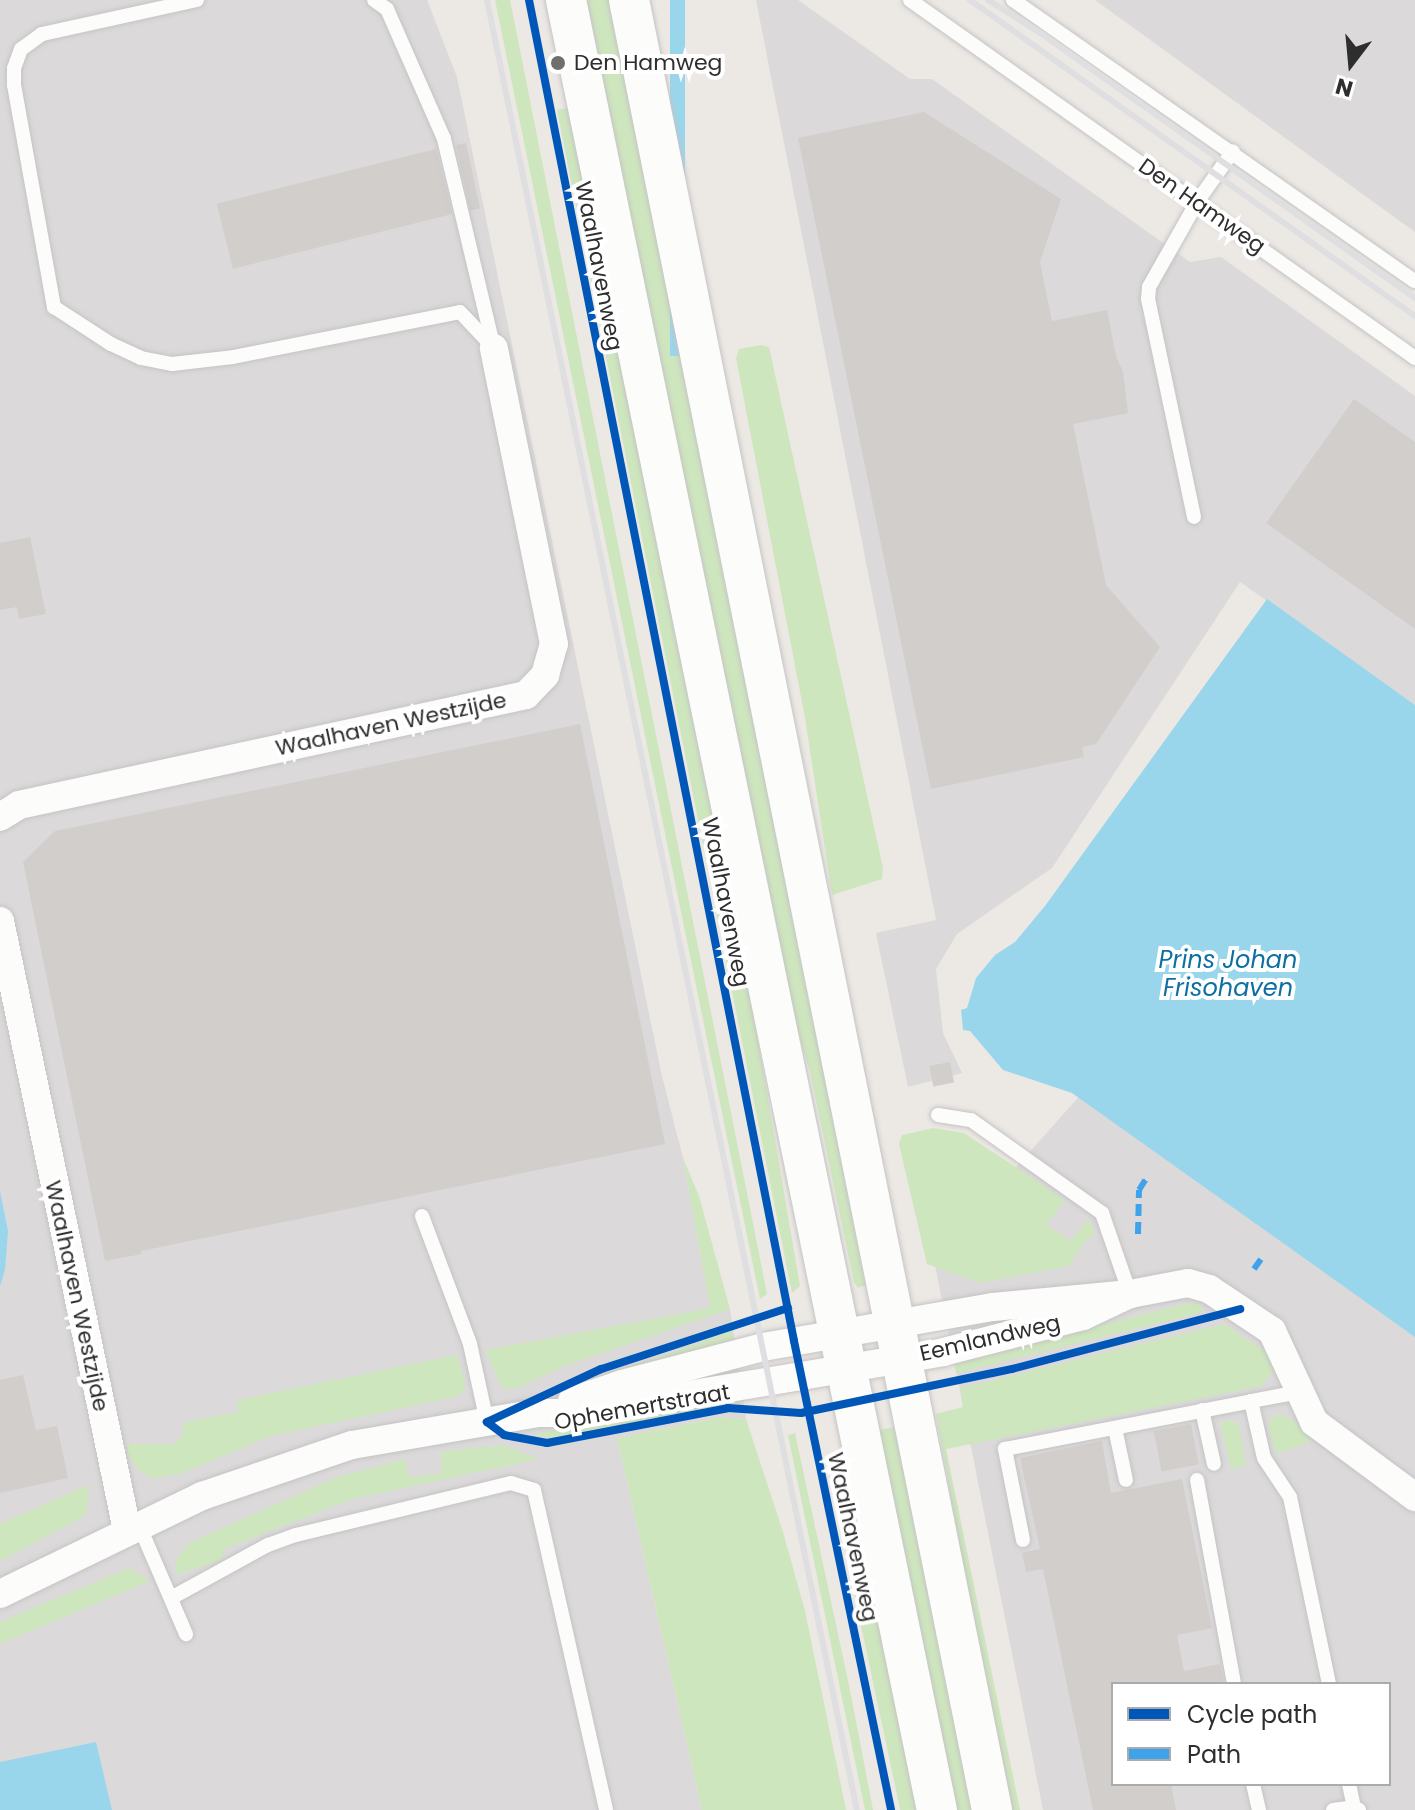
<!DOCTYPE html>
<html>
<head>
<meta charset="utf-8">
<style>
  body { margin:0 }
  #map { position:relative; width:1415px; height:1810px; overflow:hidden; background:#ece8e4; font-family:Poppins,sans-serif }
  div>[style] { position:absolute }
  .industrial>* { inset:0; background:#dcd9db }
  .green>* { inset:0; background:#cee6be; transform-origin:0 0 }
  .water>* { inset:0; background:#99d6ec; transform-origin:0 0 }
  .building>* { inset:0; background:#d1cecb; transform-origin:0 0 }
  .roads { filter:drop-shadow(0 0 2px #c5c4c5) drop-shadow(0 0 2px #c5c4c5) }
  .lane>* { height:14px; margin:-7px; padding:0 7px; transform-origin:7px; border-radius:7px; background:#fcfcfb }
  .street>* { height:28px; margin:-14px; padding:0 14px; transform-origin:14px; border-radius:14px; background:#fcfcfb }
  .secondary>* { height:40px; margin:-20px; padding:0 20px; transform-origin:20px; border-radius:20px; background:#fcfcfb }
  .rail>* { height:6px; margin:-3px; padding:0 3px; transform-origin:3px; border-radius:3px; background:#dfdfe1 }
  .quiet>* { height:6px; margin-top:-3px; transform-origin:0; background:repeating-linear-gradient(90deg,#3ea3eb 0 12px,transparent 0 18px) }
  .cycleway>* { height:8px; margin:-4px; padding:0 4px; transform-origin:4px; border-radius:4px; background:#0057b8 }
  .dots>* { width:22px; height:22px; translate:-50% -50%; box-sizing:border-box; border:4px solid #fff; border-radius:50% }
  span { translate:-50% -50%; white-space:nowrap; text-align:center; line-height:1.15; -webkit-text-stroke:8px #fff; paint-order:stroke }
  .poi-label { font-size:22px; color:#2e2e2e }
  .left { translate:0 -50%; text-align:left }
  .street-label { font-size:22px; color:#2e2e2e }
  .water-label { font-size:24px; color:#0d6fa3; font-style:italic }
  .legend { position:absolute; left:1111px; top:1682px; width:280px; height:104px; box-sizing:border-box; background:#fff; border:2px solid #ababab; margin:0; padding:10px 14px; list-style:none; font-size:24px; color:#2e2e2e }
  .legend li { display:flex; align-items:center; gap:16px; height:40px }
  .legend b { width:40px; border:2px solid #ababab }
  .north { position:absolute; left:1311px; top:24px; width:80px; height:80px; -webkit-text-stroke:6px #fff; paint-order:stroke; rotate:196deg; font-size:22px; font-weight:700; line-height:32px; text-align:center; color:#2e2e2e }
  .north::after { content:''; display:block; margin:auto; width:28px; height:36px; background:#2e2e2e; clip-path:polygon(50% 0,100% 100%,50% 72%,0 100%) }
</style>
</head>
<body>
<div id="map">
  <div class="industrial">
    <div style="clip-path:polygon(0 0,427px 0,457px 77px,661px 1072px,683px 1158px,710px 1307px,730px 1309px,746px 1419px,722px 1417px,617px 1438px,702px 1810px,0 1810px)"></div>
    <div style="clip-path:polygon(756px 0,798px 0,910px 79px,932px 79px,1190px 262px,1221px 257px,1415px 396px,1415px 705px,1240px 582px,1052px 868px,957px 934px,936px 969px,943px 1033px,962px 1073px,908px 1087px,876px 933px,936px 920px)"></div>
    <div style="clip-path:polygon(1095px 0,1415px 0,1415px 232px)"></div>
    <div style="clip-path:polygon(evenodd,1138px 1030px,1415px 1233px,1415px 1810px,1043px 1810px,934px 1260px,1138px 1030px,1113px 1684px,1389px 1684px,1389px 1784px,1113px 1784px,1113px 1684px)"></div>
  </div>
  <div class="green">
    <div style="clip-path:polygon(495px 0,510px 0,767px 1294px,760px 1299px)"></div>
    <div style="clip-path:polygon(579px 0,617px 0,870px 1283px,858px 1288px,854px 1282px,810px 1072px,776px 957px)"></div>
    <div style="clip-path:polygon(574px 107px,734px 900px,800px 1286px,792px 1293px,557px 110px)"></div>
    <div style="clip-path:polygon(761px 345px,769px 347px,883px 868px,882px 879px,832px 895px,805px 718px,736px 358px,739px 349px)"></div>
    <div style="clip-path:polygon(933px 1128px,964px 1133px,1065px 1200px,1046px 1225px,1071px 1241px,1089px 1218px,1095px 1235px,1085px 1241px,1069px 1266px,980px 1283px,927px 1264px,899px 1144px,902px 1135px)"></div>
    <div style="clip-path:polygon(683px 1158px,699px 1196px,730px 1309px,562px 1367px,518px 1388px,502px 1388px,485px 1350px,710px 1308px)"></div>
    <div style="clip-path:polygon(1192px 1302px,1201px 1306px,1204px 1312px,956px 1373px,954px 1362px)"></div>
    <div style="clip-path:polygon(1224px 1324px,1266px 1352px,1273px 1371px,1262px 1386px,946px 1449px,1020px 1810px,1007px 1810px,936px 1414px,963px 1407px,960px 1388px)"></div>
    <div style="clip-path:polygon(733px 1331px,734px 1342px,576px 1388px,575px 1385px)"></div>
    <div style="clip-path:polygon(457px 1355px,466px 1388px,459px 1396px,271px 1436px,180px 1474px,152px 1478px,141px 1472px,132px 1462px,125px 1444px,175px 1444px,184px 1433px,182px 1423px,238px 1412px,237px 1400px)"></div>
    <div style="clip-path:polygon(743px 1397px,744px 1402px,552px 1438px,531px 1434px)"></div>
    <div style="clip-path:polygon(1284px 1415px,1415px 1507px,1415px 1512px,1314px 1440px,1276px 1454px,1268px 1427px,1273px 1416px)"></div>
    <div style="clip-path:polygon(722px 1417px,746px 1419px,783px 1532px,805px 1611px,846px 1810px,702px 1810px,617px 1438px)"></div>
    <div style="clip-path:polygon(1231px 1420px,1239px 1425px,1246px 1465px,1231px 1470px,1220px 1422px)"></div>
    <div style="clip-path:polygon(894px 1427px,968px 1751px,979px 1810px,954px 1810px,873px 1431px)"></div>
    <div style="clip-path:polygon(795px 1433px,850px 1690px,873px 1810px,865px 1810px,788px 1435px)"></div>
    <div style="clip-path:polygon(502px 1445px,539px 1459px,352px 1499px,224px 1549px,221px 1560px,177px 1575px,175px 1561px,189px 1543px,337px 1477px,405px 1459px,409px 1477px,442px 1473px,440px 1452px)"></div>
    <div style="clip-path:polygon(88px 1485px,87px 1510px,83px 1517px,0 1561px,0 1524px)"></div>
    <div style="clip-path:polygon(129px 1568px,150px 1581px,0 1644px,0 1622px)"></div>
    <div style="left:876px;top:1571px;width:244px;height:26px;rotate:78deg"></div>
  </div>
  <div class="water">
    <div style="left:670px;top:0;width:15px;height:356px"></div>
    <div style="clip-path:polygon(1267px 599px,1415px 705px,1415px 1337px,1072px 1093px,1003px 1070px,970px 1031px,963px 1030px,961px 1010px,967px 1008px,976px 978px,995px 955px,1015px 942px,1045px 906px)"></div>
    <div style="clip-path:polygon(0 1191px,8px 1231px,5px 1270px,0 1286px)"></div>
    <div style="clip-path:polygon(96px 1742px,112px 1810px,0 1810px,0 1762px)"></div>
  </div>
  <div class="building">
    <div style="clip-path:polygon(924px 112px,1061px 199px,1040px 262px,1052px 321px,1107px 310px,1116px 356px,1123px 372px,1128px 413px,1073px 424px,1106px 585px,1160px 647px,1096px 744px,1082px 747px,1084px 757px,931px 789px,798px 138px)"></div>
    <div style="left:466px;top:143px;width:67px;height:10px;rotate:78deg"></div>
    <div style="left:436px;top:149px;width:67px;height:226px;rotate:76deg"></div>
    <div style="clip-path:polygon(1354px 399px,1415px 442px,1415px 629px,1266px 523px)"></div>
    <div style="clip-path:polygon(30px 537px,46px 614px,19px 619px,17px 607px,0 610px,0 543px)"></div>
    <div style="clip-path:polygon(580px 724px,665px 1144px,141px 1251px,142px 1254px,105px 1261px,23px 862px,55px 831px)"></div>
    <div style="left:950px;top:1062px;width:21px;height:21px;rotate:79deg"></div>
    <div style="clip-path:polygon(23px 1375px,36px 1430px,57px 1426px,68px 1478px,0 1493px,0 1380px)"></div>
    <div style="left:1191px;top:1424px;width:41px;height:38px;rotate:79deg"></div>
    <div style="clip-path:polygon(1102px 1441px,1111px 1493px,1182px 1479px,1212px 1628px,1177px 1635px,1184px 1671px,1220px 1664px,1224px 1684px,1113px 1684px,1113px 1784px,1171px 1784px,1176px 1810px,1093px 1810px,1043px 1569px,1026px 1572px,1022px 1553px,1040px 1549px,1020px 1458px)"></div>
  </div>
  <div class="roads">
    <div class="lane">
      <div style="left:197px;top:0;width:159px;rotate:167.6deg"></div>
      <div style="left:42px;top:34px;width:26px;rotate:144deg"></div>
      <div style="left:21px;top:49px;width:20px;rotate:110deg"></div>
      <div style="left:14px;top:68px;width:17px;rotate:90deg"></div>
      <div style="left:14px;top:85px;width:226px;rotate:79.8deg"></div>
      <div style="left:54px;top:307px;width:68px;rotate:33deg"></div>
      <div style="left:111px;top:344px;width:33px;rotate:25deg"></div>
      <div style="left:141px;top:358px;width:32px;rotate:11deg"></div>
      <div style="left:172px;top:364px;width:61px;rotate:-6.5deg"></div>
      <div style="left:233px;top:357px;width:231px;rotate:-11.2deg"></div>
      <div style="left:460px;top:312px;width:50px;rotate:46.6deg"></div>
      <div style="left:374px;top:0;width:16px;rotate:35deg"></div>
      <div style="left:387px;top:9px;width:142px;rotate:66.3deg"></div>
      <div style="left:444px;top:139px;width:207px;rotate:76.6deg"></div>
      <div style="left:910px;top:0;width:619px;rotate:35.33deg"></div>
      <div style="left:1013px;top:0;width:490px;rotate:35deg"></div>
      <div style="left:1194px;top:517px;width:223px;rotate:-101.9deg"></div>
      <div style="left:1148px;top:299px;width:12px;rotate:-85deg"></div>
      <div style="left:1149px;top:287px;width:98px;rotate:-60.5deg"></div>
      <div style="left:1197px;top:202px;width:62px;rotate:-54.8deg"></div>
      <div style="left:938px;top:1115px;width:33px;rotate:9deg"></div>
      <div style="left:971px;top:1120px;width:161px;rotate:35.4deg"></div>
      <div style="left:1102px;top:1213px;width:86px;rotate:70.9deg"></div>
      <div style="left:422px;top:1216px;width:137px;rotate:69.4deg"></div>
      <div style="left:470px;top:1344px;width:80px;rotate:77.7deg"></div>
      <div style="left:1299px;top:1392px;width:49px;rotate:169.4deg"></div>
      <div style="left:1251px;top:1401px;width:58px;rotate:77.2deg"></div>
      <div style="left:1264px;top:1458px;width:47px;rotate:56.3deg"></div>
      <div style="left:1290px;top:1497px;width:191px;rotate:78.2deg"></div>
      <div style="left:1202px;top:1410px;width:55px;rotate:77.5deg"></div>
      <div style="left:1115px;top:1428px;width:53px;rotate:78.1deg"></div>
      <div style="left:1197px;top:1480px;width:207px;rotate:79.7deg"></div>
      <div style="left:139px;top:1525px;width:119px;rotate:66.7deg"></div>
      <div style="left:1023px;top:1540px;width:93px;rotate:-101.2deg"></div>
      <div style="left:1005px;top:1449px;width:251px;rotate:-11deg"></div>
      <div style="left:171px;top:1598px;width:111px;rotate:-28.7deg"></div>
      <div style="left:268px;top:1545px;width:30px;rotate:-20deg"></div>
      <div style="left:296px;top:1535px;width:221px;rotate:-13.6deg"></div>
      <div style="left:511px;top:1483px;width:24px;rotate:17deg"></div>
      <div style="left:534px;top:1490px;width:328px;rotate:77.3deg"></div>
      <div style="left:1253px;top:1784px;width:27px;rotate:77deg"></div>
      <div style="left:1349px;top:1784px;width:24px;rotate:78deg"></div>
      <div style="left:1333px;top:1810px;width:21px;rotate:-8deg"></div>
      <div style="left:1354px;top:1807px;width:6px;rotate:31deg"></div>
    </div>
    <div class="street">
      <div style="left:0;top:817px;width:22px;rotate:-32deg"></div>
      <div style="left:19px;top:805px;width:519px;rotate:-12.24deg"></div>
      <div style="left:526px;top:695px;width:28px;rotate:-46deg"></div>
      <div style="left:545px;top:675px;width:32px;rotate:-74deg"></div>
      <div style="left:554px;top:644px;width:302px;rotate:-101.5deg"></div>
      <div style="left:0;top:921px;width:622px;rotate:78.22deg"></div>
      <div style="left:572px;top:1401px;width:53px;rotate:-18.8deg"></div>
      <div style="left:622px;top:1384px;width:146px;rotate:-14.7deg"></div>
      <div style="left:763px;top:1347px;width:233px;rotate:-9.9deg"></div>
      <div style="left:993px;top:1307px;width:138px;rotate:-5.4deg"></div>
      <div style="left:1130px;top:1294px;width:59px;rotate:-10.7deg"></div>
      <div style="left:1188px;top:1283px;width:22px;rotate:16deg"></div>
      <div style="left:1209px;top:1289px;width:76px;rotate:33.7deg"></div>
      <div style="left:1272px;top:1331px;width:100px;rotate:65.2deg"></div>
      <div style="left:1314px;top:1422px;width:126px;rotate:36.6deg"></div>
      <div style="left:0;top:1594px;width:225px;rotate:-25.9deg"></div>
      <div style="left:202px;top:1496px;width:158px;rotate:-18.8deg"></div>
      <div style="left:352px;top:1445px;width:189px;rotate:-9.8deg"></div>
      <div style="left:538px;top:1413px;width:42px"></div>
      <div style="left:580px;top:1413px;width:368px;rotate:-9.5deg"></div>
      <div style="left:943px;top:1352px;width:145px;rotate:-14.4deg"></div>
      <div style="left:1083px;top:1316px;width:52px;rotate:-25.1deg"></div>
    </div>
    <div class="secondary">
      <div style="left:566px;top:0;width:1848px;rotate:78.42deg"></div>
      <div style="left:629px;top:0;width:1846px;rotate:78.66deg"></div>
    </div>
  </div>
  <div class="rail">
    <div style="left:487px;top:0;width:1847px;rotate:78.45deg"></div>
    <div style="left:970px;top:0;width:546px;rotate:35.38deg"></div>
    <div style="left:988px;top:0;width:64px;rotate:32.2deg"></div>
    <div style="left:1042px;top:34px;width:457px;rotate:35.3deg"></div>
  </div>
  <div class="quiet">
    <div style="left:1138px;top:1234px;width:44px;rotate:-88.7deg"></div>
    <div style="left:1139px;top:1190px;width:13px;rotate:-58deg"></div>
    <div style="left:1254px;top:1269px;width:12px;rotate:-55deg"></div>
  </div>
  <div class="cycleway">
    <div style="left:529px;top:0;width:1367px;rotate:78.82deg"></div>
    <div style="left:794px;top:1341px;width:479px;rotate:78.3deg"></div>
    <div style="left:788px;top:1308px;width:197px;rotate:161.9deg"></div>
    <div style="left:601px;top:1369px;width:126px;rotate:155.1deg"></div>
    <div style="left:487px;top:1422px;width:21px;rotate:37deg"></div>
    <div style="left:504px;top:1435px;width:44px;rotate:10.5deg"></div>
    <div style="left:547px;top:1443px;width:184px;rotate:-10.9deg"></div>
    <div style="left:728px;top:1408px;width:73px;rotate:3.9deg"></div>
    <div style="left:801px;top:1413px;width:216px;rotate:-11.8deg"></div>
    <div style="left:1012px;top:1369px;width:236px;rotate:-14.7deg"></div>
  </div>
  <div class="dots">
    <div style="left:558px;top:63px;background:#706f6e"></div>
  </div>
  <div class="poi-label">
    <span class="left" style="left:574px;top:63px">Den Hamweg</span>
  </div>
  <div class="street-label">
    <span style="left:1202px;top:206px;rotate:35deg">Den Hamweg</span>
    <span style="left:599px;top:266px;rotate:79deg">Waalhavenweg</span>
    <span style="left:391px;top:724px;rotate:-12deg">Waalhaven Westzijde</span>
    <span style="left:726px;top:902px;rotate:79deg">Waalhavenweg</span>
    <span style="left:77px;top:1296px;rotate:78deg">Waalhaven Westzijde</span>
    <span style="left:990px;top:1338px;rotate:-13deg">Eemlandweg</span>
    <span style="left:642px;top:1407px;rotate:-10deg">Ophemertstraat</span>
    <span style="left:853px;top:1537px;rotate:78deg">Waalhavenweg</span>
  </div>
  <div class="water-label">
    <span style="left:1228px;top:974px">Prins Johan<br>Frisohaven</span>
  </div>
  <ul class="legend">
  <li><b style="height:10px;background:#0057b8"></b>Cycle path</li>
  <li><b style="height:10px;background:#3ea3eb"></b>Path</li>
  </ul>
  <div class="north">N</div>
</div>
</body>
</html>
